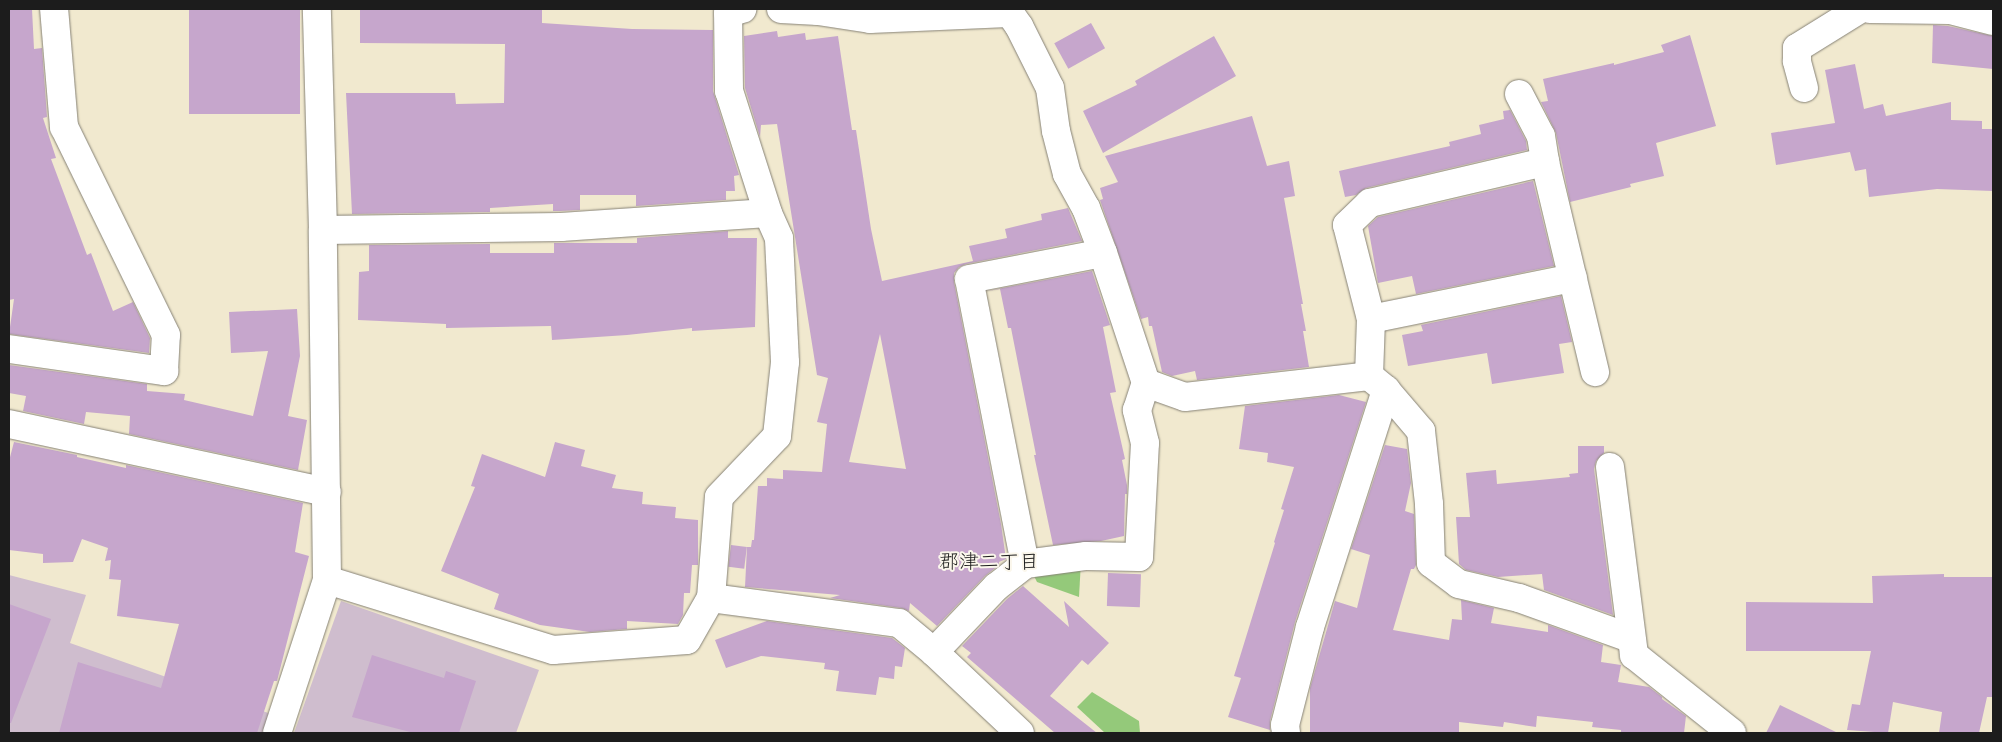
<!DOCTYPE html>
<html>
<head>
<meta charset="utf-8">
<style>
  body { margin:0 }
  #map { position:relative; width:2002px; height:742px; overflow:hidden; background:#f1e9cf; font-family:Itim,"Klee One",sans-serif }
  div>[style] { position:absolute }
  .industrial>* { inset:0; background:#cfbdce }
  .green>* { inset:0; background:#94c97a }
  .building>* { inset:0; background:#c6a6cc; transform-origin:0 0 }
  .roads { filter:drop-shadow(0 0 1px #868276) drop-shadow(0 0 1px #868276) }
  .street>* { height:28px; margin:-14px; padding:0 14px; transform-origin:14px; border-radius:14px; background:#fff }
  span { translate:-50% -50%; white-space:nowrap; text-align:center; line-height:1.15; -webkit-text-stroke:4px #fbf7ec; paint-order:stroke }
  .neighbourhood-label { font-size:20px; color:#1c1c1c }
  .frame { position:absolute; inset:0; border:10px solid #1c1c1c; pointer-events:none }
</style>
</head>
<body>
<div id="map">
  <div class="industrial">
    <div style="clip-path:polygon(9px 575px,86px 595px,70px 643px,274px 715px,268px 733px,9px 733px)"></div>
    <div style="clip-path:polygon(341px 601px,539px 670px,516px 733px,294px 733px)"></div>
  </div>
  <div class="green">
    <div style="clip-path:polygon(1081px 561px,1079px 597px,1037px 582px,1030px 568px)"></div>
    <div style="clip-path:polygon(1092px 692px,1139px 721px,1140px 733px,1105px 733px,1077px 707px)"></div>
  </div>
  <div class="building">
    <div style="clip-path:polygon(9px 9px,32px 9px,34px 49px,42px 48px,47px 117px,43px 118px,56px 158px,51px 159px,87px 255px,91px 253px,113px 311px,133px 302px,150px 338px,149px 353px,9px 334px,14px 299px,9px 300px)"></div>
    <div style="left:189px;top:9px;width:111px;height:105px"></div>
    <div style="clip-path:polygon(360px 9px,542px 9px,542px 23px,632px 29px,713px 30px,713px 91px,739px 175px,734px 176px,735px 191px,726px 191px,726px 200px,636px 206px,636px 195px,580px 195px,580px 210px,560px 211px,553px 211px,553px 204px,490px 208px,490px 212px,352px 214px,346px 93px,455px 93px,456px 104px,504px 103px,505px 44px,360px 43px)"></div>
    <div style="left:1091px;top:23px;width:29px;height:42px;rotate:61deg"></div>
    <div style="clip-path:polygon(1933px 25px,1948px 26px,1993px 36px,1993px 69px,1932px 63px)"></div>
    <div style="clip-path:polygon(evenodd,777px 31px,778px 37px,805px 33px,806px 40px,838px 36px,852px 130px,856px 130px,871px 229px,882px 281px,973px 261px,969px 246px,1007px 238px,1005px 229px,1042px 220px,1041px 214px,1068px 208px,1082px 241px,966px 264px,959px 267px,954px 273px,954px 282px,1001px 524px,1006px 559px,999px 562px,999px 565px,985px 576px,937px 626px,910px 603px,909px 611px,901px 608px,830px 598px,840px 595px,745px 587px,747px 547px,751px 547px,752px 540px,754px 540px,758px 486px,767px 486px,767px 478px,783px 479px,783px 470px,822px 472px,827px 424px,817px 422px,828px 378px,817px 375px,777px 124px,761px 125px,760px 137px,745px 88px,744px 36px,777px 31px,880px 334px,906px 469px,849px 462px,880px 334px)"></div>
    <div style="clip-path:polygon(1690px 35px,1716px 126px,1656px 143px,1664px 176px,1630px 184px,1631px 187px,1570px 202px,1556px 133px,1541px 102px,1548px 101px,1543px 79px,1614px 63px,1614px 65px,1664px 52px,1661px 45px)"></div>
    <div style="clip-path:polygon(1214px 36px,1236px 76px,1103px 153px,1083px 111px,1137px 85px,1135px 81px)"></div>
    <div style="clip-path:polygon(1855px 64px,1864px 109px,1883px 104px,1886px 116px,1951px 102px,1951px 120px,1982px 121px,1982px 129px,1993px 129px,1993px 191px,1937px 189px,1869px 197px,1866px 169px,1855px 171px,1850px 152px,1776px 165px,1771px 133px,1835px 123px,1825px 70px)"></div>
    <div style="clip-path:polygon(1510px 110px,1526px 141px,1527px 150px,1366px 188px,1356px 195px,1345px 197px,1339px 171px,1450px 146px,1449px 142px,1481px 134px,1479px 125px,1504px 119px,1503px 111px)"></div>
    <div style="clip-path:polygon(1252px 116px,1267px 166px,1289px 161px,1295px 196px,1284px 198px,1303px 304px,1301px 304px,1306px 331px,1303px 331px,1309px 367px,1197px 380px,1195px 371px,1172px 376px,1162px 372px,1152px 326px,1149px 326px,1148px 317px,1141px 319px,1100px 200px,1103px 199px,1100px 188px,1118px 182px,1105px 156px)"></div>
    <div style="clip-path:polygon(1533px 181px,1554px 266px,1416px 294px,1412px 276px,1378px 283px,1368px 226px,1378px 217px)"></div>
    <div style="clip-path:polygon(728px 231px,728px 238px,757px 238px,755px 327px,692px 331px,692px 328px,627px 335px,552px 340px,551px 326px,446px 328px,446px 324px,358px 320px,359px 272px,369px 271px,369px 245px,490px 244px,490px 253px,554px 253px,554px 243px,637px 243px,637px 238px)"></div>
    <div style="clip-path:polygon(1092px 271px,1110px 325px,1103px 327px,1116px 392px,1110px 393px,1125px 459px,1122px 460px,1127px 485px,1127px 494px,1125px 494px,1124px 536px,1101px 541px,1053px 545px,1034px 455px,1036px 455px,1011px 328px,1008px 328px,1000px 289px,987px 291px)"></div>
    <div style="clip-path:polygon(1561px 296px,1572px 342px,1559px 344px,1564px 373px,1492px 384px,1487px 353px,1408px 366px,1402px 335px,1423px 331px,1421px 325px)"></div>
    <div style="clip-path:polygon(297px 309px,300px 356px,288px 416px,307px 420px,298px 470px,129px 434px,130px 416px,86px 412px,84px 424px,23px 411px,26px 396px,9px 393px,9px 365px,147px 384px,147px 391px,185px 394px,184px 400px,253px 416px,268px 351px,231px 353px,229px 312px)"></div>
    <div style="clip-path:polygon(1339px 395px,1366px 402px,1295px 622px,1270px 721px,1270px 730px,1228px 717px,1241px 678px,1234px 676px,1275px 543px,1274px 542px,1284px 510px,1281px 509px,1294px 467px,1267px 462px,1268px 453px,1239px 449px,1245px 406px)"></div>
    <div style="clip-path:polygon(14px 442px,77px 455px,77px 457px,126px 468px,126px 465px,303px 503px,295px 552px,309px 556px,277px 681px,274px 681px,257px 733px,59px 733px,78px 662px,161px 688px,179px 624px,117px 616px,121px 580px,109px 579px,111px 560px,105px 561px,108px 548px,82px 539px,73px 562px,43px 563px,43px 554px,9px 550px,9px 461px)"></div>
    <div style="clip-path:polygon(555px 442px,585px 450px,581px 466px,616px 475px,612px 488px,643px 492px,642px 504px,676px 507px,675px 518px,698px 520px,698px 565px,692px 565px,690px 593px,684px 593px,683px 615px,678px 624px,627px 621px,627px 629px,590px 632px,540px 625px,494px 609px,499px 594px,441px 571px,475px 487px,471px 486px,482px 454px,545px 477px)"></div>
    <div style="clip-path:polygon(1385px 445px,1407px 449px,1411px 483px,1405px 511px,1414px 514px,1416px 565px,1414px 569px,1411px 569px,1393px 630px,1449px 640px,1452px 619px,1462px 620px,1461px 600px,1494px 608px,1491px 623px,1548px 632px,1548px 625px,1603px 645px,1601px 662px,1621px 665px,1618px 682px,1649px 687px,1662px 697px,1662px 699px,1686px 716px,1684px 733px,1621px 733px,1621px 730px,1592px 727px,1593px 722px,1537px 716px,1536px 727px,1504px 722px,1503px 727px,1459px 722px,1459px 733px,1310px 733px,1310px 688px,1335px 601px,1357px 608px,1370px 555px,1351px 549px)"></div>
    <div style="clip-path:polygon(1578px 446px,1604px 446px,1604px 453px,1596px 461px,1594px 469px,1613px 615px,1544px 590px,1542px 574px,1498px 577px,1466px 570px,1459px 564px,1456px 517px,1470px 517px,1466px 473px,1496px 470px,1497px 484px,1570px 477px,1569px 474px,1578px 473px)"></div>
    <div style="left:731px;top:545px;width:16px;height:22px;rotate:7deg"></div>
    <div style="left:1108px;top:573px;width:33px;height:33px;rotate:2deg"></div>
    <div style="clip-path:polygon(1944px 574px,1944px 577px,1993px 577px,1993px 697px,1987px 697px,1979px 733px,1939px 733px,1942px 712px,1893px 702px,1888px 733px,1847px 730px,1852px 704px,1860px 705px,1871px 651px,1746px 651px,1746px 602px,1873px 603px,1872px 576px)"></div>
    <div style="clip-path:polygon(1023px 586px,1069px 627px,1064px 601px,1109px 643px,1088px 665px,1082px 660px,1050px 696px,1097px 733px,1055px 733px,967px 657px,971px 653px,962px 646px,1007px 599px)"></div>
    <div style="clip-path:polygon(9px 604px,51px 619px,11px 723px,9px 723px)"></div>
    <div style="clip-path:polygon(767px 621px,892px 638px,905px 648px,902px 667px,895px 666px,894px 679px,879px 677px,876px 695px,836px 691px,839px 671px,824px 669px,825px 663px,761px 656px,726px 668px,715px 640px)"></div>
    <div style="clip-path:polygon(372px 655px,444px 678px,446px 671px,476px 681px,459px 733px,414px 733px,352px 717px)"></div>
    <div style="clip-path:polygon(1780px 705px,1838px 733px,1766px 733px)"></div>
  </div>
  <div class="roads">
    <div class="street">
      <div style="left:781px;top:9px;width:37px;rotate:3deg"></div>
      <div style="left:818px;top:11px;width:53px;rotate:8.7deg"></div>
      <div style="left:870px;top:19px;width:138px;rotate:-2.5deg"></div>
      <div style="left:1007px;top:9px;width:21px;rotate:55deg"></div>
      <div style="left:1019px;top:26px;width:69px;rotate:63.4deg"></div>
      <div style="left:1050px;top:88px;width:43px;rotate:82.1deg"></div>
      <div style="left:1056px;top:131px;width:44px;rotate:75.7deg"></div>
      <div style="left:1067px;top:174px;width:39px;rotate:61deg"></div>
      <div style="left:1086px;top:208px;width:48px;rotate:69.3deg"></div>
      <div style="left:1103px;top:253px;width:137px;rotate:71.7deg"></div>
      <div style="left:1146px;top:383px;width:41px;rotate:19.7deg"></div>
      <div style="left:1185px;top:397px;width:185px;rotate:-6.5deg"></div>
      <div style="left:1369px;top:376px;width:22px;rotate:39deg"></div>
      <div style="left:1386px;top:390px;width:54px;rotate:49.5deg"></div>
      <div style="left:1421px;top:431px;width:73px;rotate:83.7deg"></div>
      <div style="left:1429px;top:504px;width:59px;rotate:88.1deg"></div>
      <div style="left:1431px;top:563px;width:35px;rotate:37deg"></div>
      <div style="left:1459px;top:584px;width:62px;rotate:13.1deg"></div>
      <div style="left:1519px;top:598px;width:118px;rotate:19.8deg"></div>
      <div style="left:1870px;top:9px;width:80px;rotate:0.7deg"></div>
      <div style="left:1950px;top:10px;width:44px;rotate:14.3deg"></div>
      <div style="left:1804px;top:88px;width:28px;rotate:-105deg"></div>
      <div style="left:1797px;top:61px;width:13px;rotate:-90deg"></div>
      <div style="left:1797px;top:48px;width:74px;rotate:-31.8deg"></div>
      <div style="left:1519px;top:94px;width:47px;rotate:62.4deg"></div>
      <div style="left:1541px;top:136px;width:26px;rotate:81deg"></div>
      <div style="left:1545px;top:162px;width:216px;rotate:76.6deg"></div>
      <div style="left:323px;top:230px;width:238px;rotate:-0.7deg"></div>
      <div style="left:561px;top:227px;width:207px;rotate:-3.9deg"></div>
      <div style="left:1371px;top:319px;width:206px;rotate:-11.5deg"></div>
      <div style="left:9px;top:349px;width:157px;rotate:8.1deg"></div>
      <div style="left:164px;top:371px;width:36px;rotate:-87deg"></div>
      <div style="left:166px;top:335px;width:232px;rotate:-116.1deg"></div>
      <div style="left:64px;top:127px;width:118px;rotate:-94.8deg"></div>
      <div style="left:1369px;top:376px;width:57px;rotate:-88deg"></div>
      <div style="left:1371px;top:319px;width:97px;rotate:-104.3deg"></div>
      <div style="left:1347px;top:225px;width:32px;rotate:-44deg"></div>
      <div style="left:1370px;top:203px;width:180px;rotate:-13.2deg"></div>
      <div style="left:9px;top:424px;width:325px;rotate:12.1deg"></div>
      <div style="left:1610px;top:467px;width:190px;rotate:82.7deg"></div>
      <div style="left:1634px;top:655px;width:125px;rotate:38.5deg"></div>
      <div style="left:1025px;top:564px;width:290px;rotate:-101.1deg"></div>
      <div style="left:969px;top:279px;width:136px;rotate:-11deg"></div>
      <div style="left:327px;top:580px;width:237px;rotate:17.2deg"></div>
      <div style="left:553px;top:650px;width:134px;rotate:-4.3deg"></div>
      <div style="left:687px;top:640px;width:48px;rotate:-60.3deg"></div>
      <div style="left:711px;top:598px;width:190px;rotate:7.6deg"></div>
      <div style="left:899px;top:623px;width:45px;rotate:39.6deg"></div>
      <div style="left:934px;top:652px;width:118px;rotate:43.3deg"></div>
      <div style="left:711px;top:598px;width:101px;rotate:-85.5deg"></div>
      <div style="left:719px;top:497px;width:84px;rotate:-46.4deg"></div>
      <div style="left:777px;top:436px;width:74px;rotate:-83.8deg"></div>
      <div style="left:785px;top:362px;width:124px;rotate:-92.8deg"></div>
      <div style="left:779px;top:238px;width:27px;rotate:-114deg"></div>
      <div style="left:768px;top:213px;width:128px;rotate:-107.7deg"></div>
      <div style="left:729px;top:91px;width:78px;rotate:-90.7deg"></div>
      <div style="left:728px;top:13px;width:15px;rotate:-16deg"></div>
      <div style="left:934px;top:652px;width:90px;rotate:-46.4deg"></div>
      <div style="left:996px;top:587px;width:37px;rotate:-38deg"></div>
      <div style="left:1025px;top:564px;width:62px;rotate:-7.5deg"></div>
      <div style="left:1086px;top:556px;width:53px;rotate:1.1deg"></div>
      <div style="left:1139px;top:557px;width:114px;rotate:-87deg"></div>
      <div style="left:1145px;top:443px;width:34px;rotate:-104deg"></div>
      <div style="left:1137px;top:410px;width:28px;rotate:-72deg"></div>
      <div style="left:277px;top:733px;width:161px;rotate:-71.9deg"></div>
      <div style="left:327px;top:580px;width:350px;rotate:-90.7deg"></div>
      <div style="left:323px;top:230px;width:221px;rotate:-91.6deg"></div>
      <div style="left:1286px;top:733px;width:8px;rotate:-97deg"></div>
      <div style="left:1285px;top:725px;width:101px;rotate:-75.7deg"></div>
      <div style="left:1310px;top:627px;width:249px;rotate:-72.2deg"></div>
    </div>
  </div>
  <div class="neighbourhood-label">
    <span style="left:989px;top:561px">郡津二丁目</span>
  </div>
  <div class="frame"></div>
</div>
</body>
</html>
